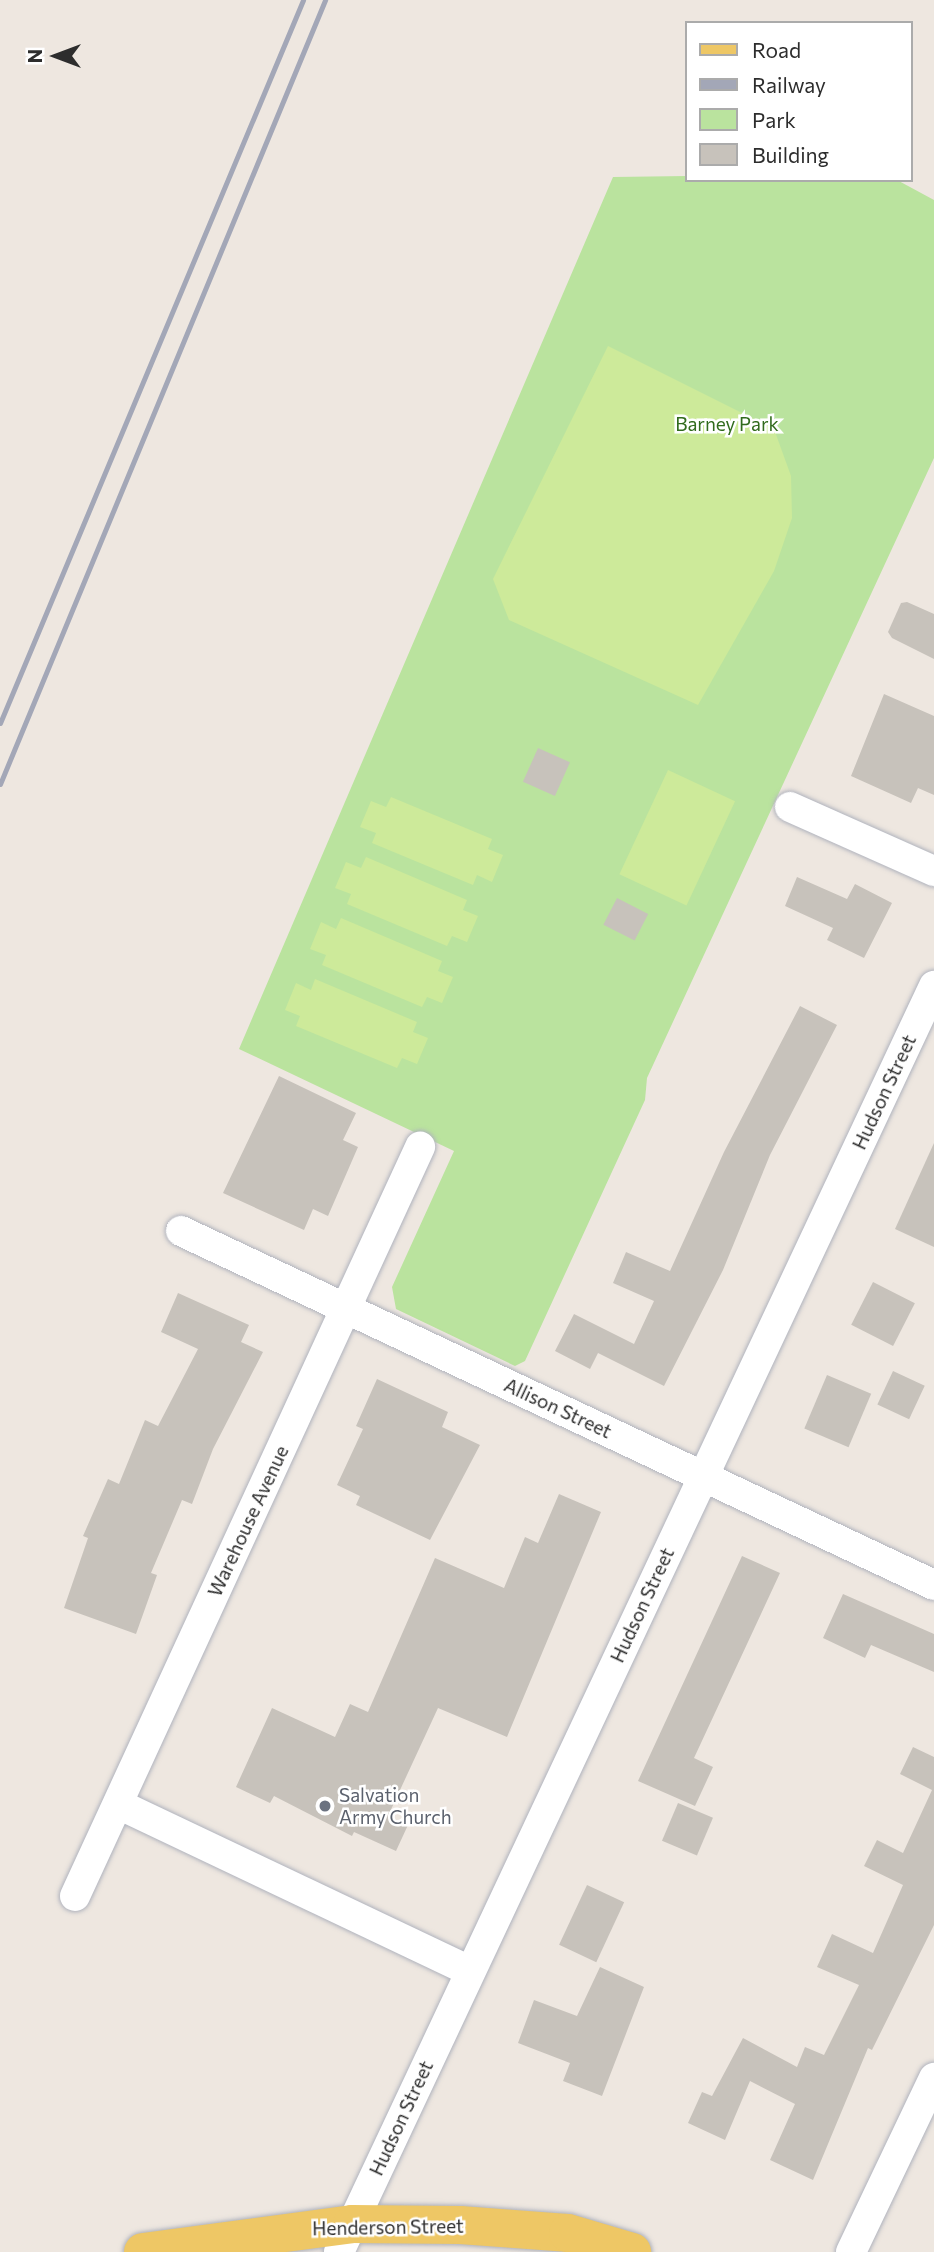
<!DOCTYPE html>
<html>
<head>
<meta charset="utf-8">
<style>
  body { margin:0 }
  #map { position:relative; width:934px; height:2252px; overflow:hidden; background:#eee7e0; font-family:Commissioner,sans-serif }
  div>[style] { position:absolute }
  .green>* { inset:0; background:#bae39e }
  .pitch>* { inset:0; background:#cdea9a; transform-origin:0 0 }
  .building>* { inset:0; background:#c7c2bb; transform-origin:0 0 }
  .roads { filter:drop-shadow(0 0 2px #b0b3bd) drop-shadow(0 0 2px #b0b3bd) }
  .minor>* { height:30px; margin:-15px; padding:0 15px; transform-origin:15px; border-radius:15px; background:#fff }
  .major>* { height:38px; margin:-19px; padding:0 19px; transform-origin:19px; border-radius:19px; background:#eec765 }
  .rail>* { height:5px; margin:-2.5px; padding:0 2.5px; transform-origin:2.5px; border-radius:2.5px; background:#a3a7b7 }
  .dots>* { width:19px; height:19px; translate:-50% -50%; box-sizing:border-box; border:4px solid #fff; border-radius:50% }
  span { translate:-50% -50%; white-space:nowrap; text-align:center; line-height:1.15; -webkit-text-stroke:5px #fff; paint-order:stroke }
  .park-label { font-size:19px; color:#316b1d }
  .street-label { font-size:19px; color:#2d2d2d }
  .worship-label { font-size:19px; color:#5b616d }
  .left { translate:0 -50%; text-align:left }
  .legend { position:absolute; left:685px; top:21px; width:228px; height:161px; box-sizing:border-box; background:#fff; border:2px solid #ababab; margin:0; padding:9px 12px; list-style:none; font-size:21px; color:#2d2d2d }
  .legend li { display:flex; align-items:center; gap:14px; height:35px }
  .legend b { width:35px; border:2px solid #ababab }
  .north { position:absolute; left:21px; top:21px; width:70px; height:70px; -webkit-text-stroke:5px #fff; paint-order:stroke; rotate:270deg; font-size:19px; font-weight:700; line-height:28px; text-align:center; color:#2d2d2d }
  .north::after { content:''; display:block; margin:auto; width:24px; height:32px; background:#2d2d2d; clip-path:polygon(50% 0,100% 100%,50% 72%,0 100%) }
</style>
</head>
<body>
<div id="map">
  <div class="green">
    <div style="clip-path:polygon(687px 176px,687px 180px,897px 180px,934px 200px,934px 458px,647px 1078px,645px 1100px,525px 1361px,515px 1366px,396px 1309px,392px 1287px,454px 1151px,239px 1049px,613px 177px)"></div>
  </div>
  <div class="pitch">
    <div style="clip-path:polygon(608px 346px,774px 429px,791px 476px,792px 518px,774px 571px,698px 705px,509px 620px,493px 579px)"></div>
    <div style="left:668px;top:770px;width:74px;height:115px;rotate:25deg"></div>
    <div style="clip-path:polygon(391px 797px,492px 839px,488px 849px,503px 855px,492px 882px,477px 875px,473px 885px,372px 843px,376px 833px,360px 827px,371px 801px,386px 807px)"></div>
    <div style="clip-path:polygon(366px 857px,467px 900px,463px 910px,478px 916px,467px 942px,452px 936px,447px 946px,347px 904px,351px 894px,335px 888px,346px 862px,361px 868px)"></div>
    <div style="clip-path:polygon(341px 918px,442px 961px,438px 971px,453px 977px,442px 1003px,427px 997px,422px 1007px,322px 965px,326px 955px,310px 949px,321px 922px,336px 929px)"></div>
    <div style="clip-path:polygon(315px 979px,417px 1022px,413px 1032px,428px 1038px,417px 1064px,402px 1058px,397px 1068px,296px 1026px,300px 1016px,285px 1010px,296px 983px,311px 990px)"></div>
  </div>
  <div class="building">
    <div style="clip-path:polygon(907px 602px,934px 614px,934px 659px,892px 638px,888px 632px,901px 603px)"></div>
    <div style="clip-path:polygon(884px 694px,934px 716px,934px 795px,918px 788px,911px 803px,851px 776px)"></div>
    <div style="left:538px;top:748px;width:35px;height:37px;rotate:24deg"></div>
    <div style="clip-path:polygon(797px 877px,847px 899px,855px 884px,892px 903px,864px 958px,827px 940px,833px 928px,785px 906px)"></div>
    <div style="left:617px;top:898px;width:35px;height:30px;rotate:27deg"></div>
    <div style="clip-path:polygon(800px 1006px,837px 1025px,770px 1155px,723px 1270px,664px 1386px,598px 1353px,590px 1369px,555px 1351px,574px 1314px,634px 1344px,654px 1301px,613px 1283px,626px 1252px,670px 1271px,724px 1152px)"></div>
    <div style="clip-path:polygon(279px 1076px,356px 1113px,343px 1140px,358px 1147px,328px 1216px,313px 1209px,304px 1230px,223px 1193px)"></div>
    <div style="clip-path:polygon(934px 1143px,934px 1247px,895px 1229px)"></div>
    <div style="left:873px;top:1282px;width:47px;height:48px;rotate:27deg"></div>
    <div style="clip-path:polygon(178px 1293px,249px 1325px,241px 1342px,263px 1352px,213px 1449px,192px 1504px,182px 1500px,151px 1573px,157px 1575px,136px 1634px,64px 1608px,88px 1538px,83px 1536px,108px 1479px,119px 1484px,145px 1420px,158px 1426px,198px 1349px,161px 1332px)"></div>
    <div style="left:893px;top:1371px;width:35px;height:37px;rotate:25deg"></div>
    <div style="left:827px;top:1375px;width:48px;height:58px;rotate:23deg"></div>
    <div style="clip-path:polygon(377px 1379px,448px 1412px,442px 1427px,480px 1445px,430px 1540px,356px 1505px,360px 1496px,337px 1485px,363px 1429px,356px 1426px)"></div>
    <div style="clip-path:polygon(559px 1494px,601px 1512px,507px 1737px,438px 1708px,388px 1816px,408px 1825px,396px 1851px,354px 1832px,352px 1836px,274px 1796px,270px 1803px,236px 1787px,272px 1708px,335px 1737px,350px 1704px,368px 1712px,435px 1558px,504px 1588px,525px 1537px,538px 1543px)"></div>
    <div style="clip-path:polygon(742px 1556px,780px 1573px,694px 1758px,713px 1767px,695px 1806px,638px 1781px)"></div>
    <div style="clip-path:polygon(843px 1594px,934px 1634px,934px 1672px,871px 1645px,865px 1658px,823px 1638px)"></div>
    <div style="clip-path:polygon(913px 1747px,934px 1757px,934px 1925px,872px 2050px,868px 2048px,813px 2180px,770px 2160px,795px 2104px,750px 2081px,725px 2140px,688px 2123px,702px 2092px,712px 2096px,743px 2038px,797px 2067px,805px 2047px,824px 2055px,859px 1985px,817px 1967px,832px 1934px,873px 1953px,903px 1885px,864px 1866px,877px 1840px,903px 1853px,932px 1790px,900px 1774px)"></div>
    <div style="left:678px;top:1803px;width:38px;height:41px;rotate:23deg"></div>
    <div style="left:587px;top:1885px;width:41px;height:66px;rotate:25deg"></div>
    <div style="clip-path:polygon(600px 1967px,644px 1987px,602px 2096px,563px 2081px,570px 2063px,518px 2043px,534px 2000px,577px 2016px)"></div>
  </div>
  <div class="roads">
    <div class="minor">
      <div style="left:790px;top:807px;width:158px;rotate:24deg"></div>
      <div style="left:181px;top:1231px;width:832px;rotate:25.18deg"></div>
      <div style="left:118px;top:1804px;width:389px;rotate:25.4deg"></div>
      <div style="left:75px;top:1896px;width:825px;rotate:-65.27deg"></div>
      <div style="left:339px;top:2252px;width:1399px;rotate:-64.83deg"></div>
      <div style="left:851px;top:2252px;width:193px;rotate:-64.5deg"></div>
    </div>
    <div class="major">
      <div style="left:143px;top:2252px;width:211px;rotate:-7.6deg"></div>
      <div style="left:352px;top:2224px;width:108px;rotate:0.5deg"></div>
      <div style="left:460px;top:2225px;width:108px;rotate:4.2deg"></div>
      <div style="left:568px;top:2233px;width:67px;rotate:16.5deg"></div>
    </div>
  </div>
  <div class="rail">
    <div style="left:0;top:723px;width:784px;rotate:-67.26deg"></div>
    <div style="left:0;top:784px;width:849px;rotate:-67.48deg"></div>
  </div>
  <div class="dots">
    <div style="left:325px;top:1806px;background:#6b7280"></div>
  </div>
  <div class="park-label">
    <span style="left:727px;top:424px">Barney Park</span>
  </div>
  <div class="street-label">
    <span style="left:884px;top:1092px;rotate:-65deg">Hudson Street</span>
    <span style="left:558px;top:1408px;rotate:25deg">Allison Street</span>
    <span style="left:248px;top:1521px;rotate:-65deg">Warehouse Avenue</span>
    <span style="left:642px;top:1605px;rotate:-65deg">Hudson Street</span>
    <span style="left:401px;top:2118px;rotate:-65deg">Hudson Street</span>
    <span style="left:388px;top:2227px;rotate:-1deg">Henderson Street</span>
  </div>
  <div class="worship-label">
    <span class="left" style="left:339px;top:1806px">Salvation<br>Army Church</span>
  </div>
  <ul class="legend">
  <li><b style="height:9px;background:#eec765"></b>Road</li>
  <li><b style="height:9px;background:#a3a7b7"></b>Railway</li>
  <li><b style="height:19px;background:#bae39e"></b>Park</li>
  <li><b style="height:19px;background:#c7c2bb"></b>Building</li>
  </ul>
  <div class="north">N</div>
</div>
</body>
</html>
